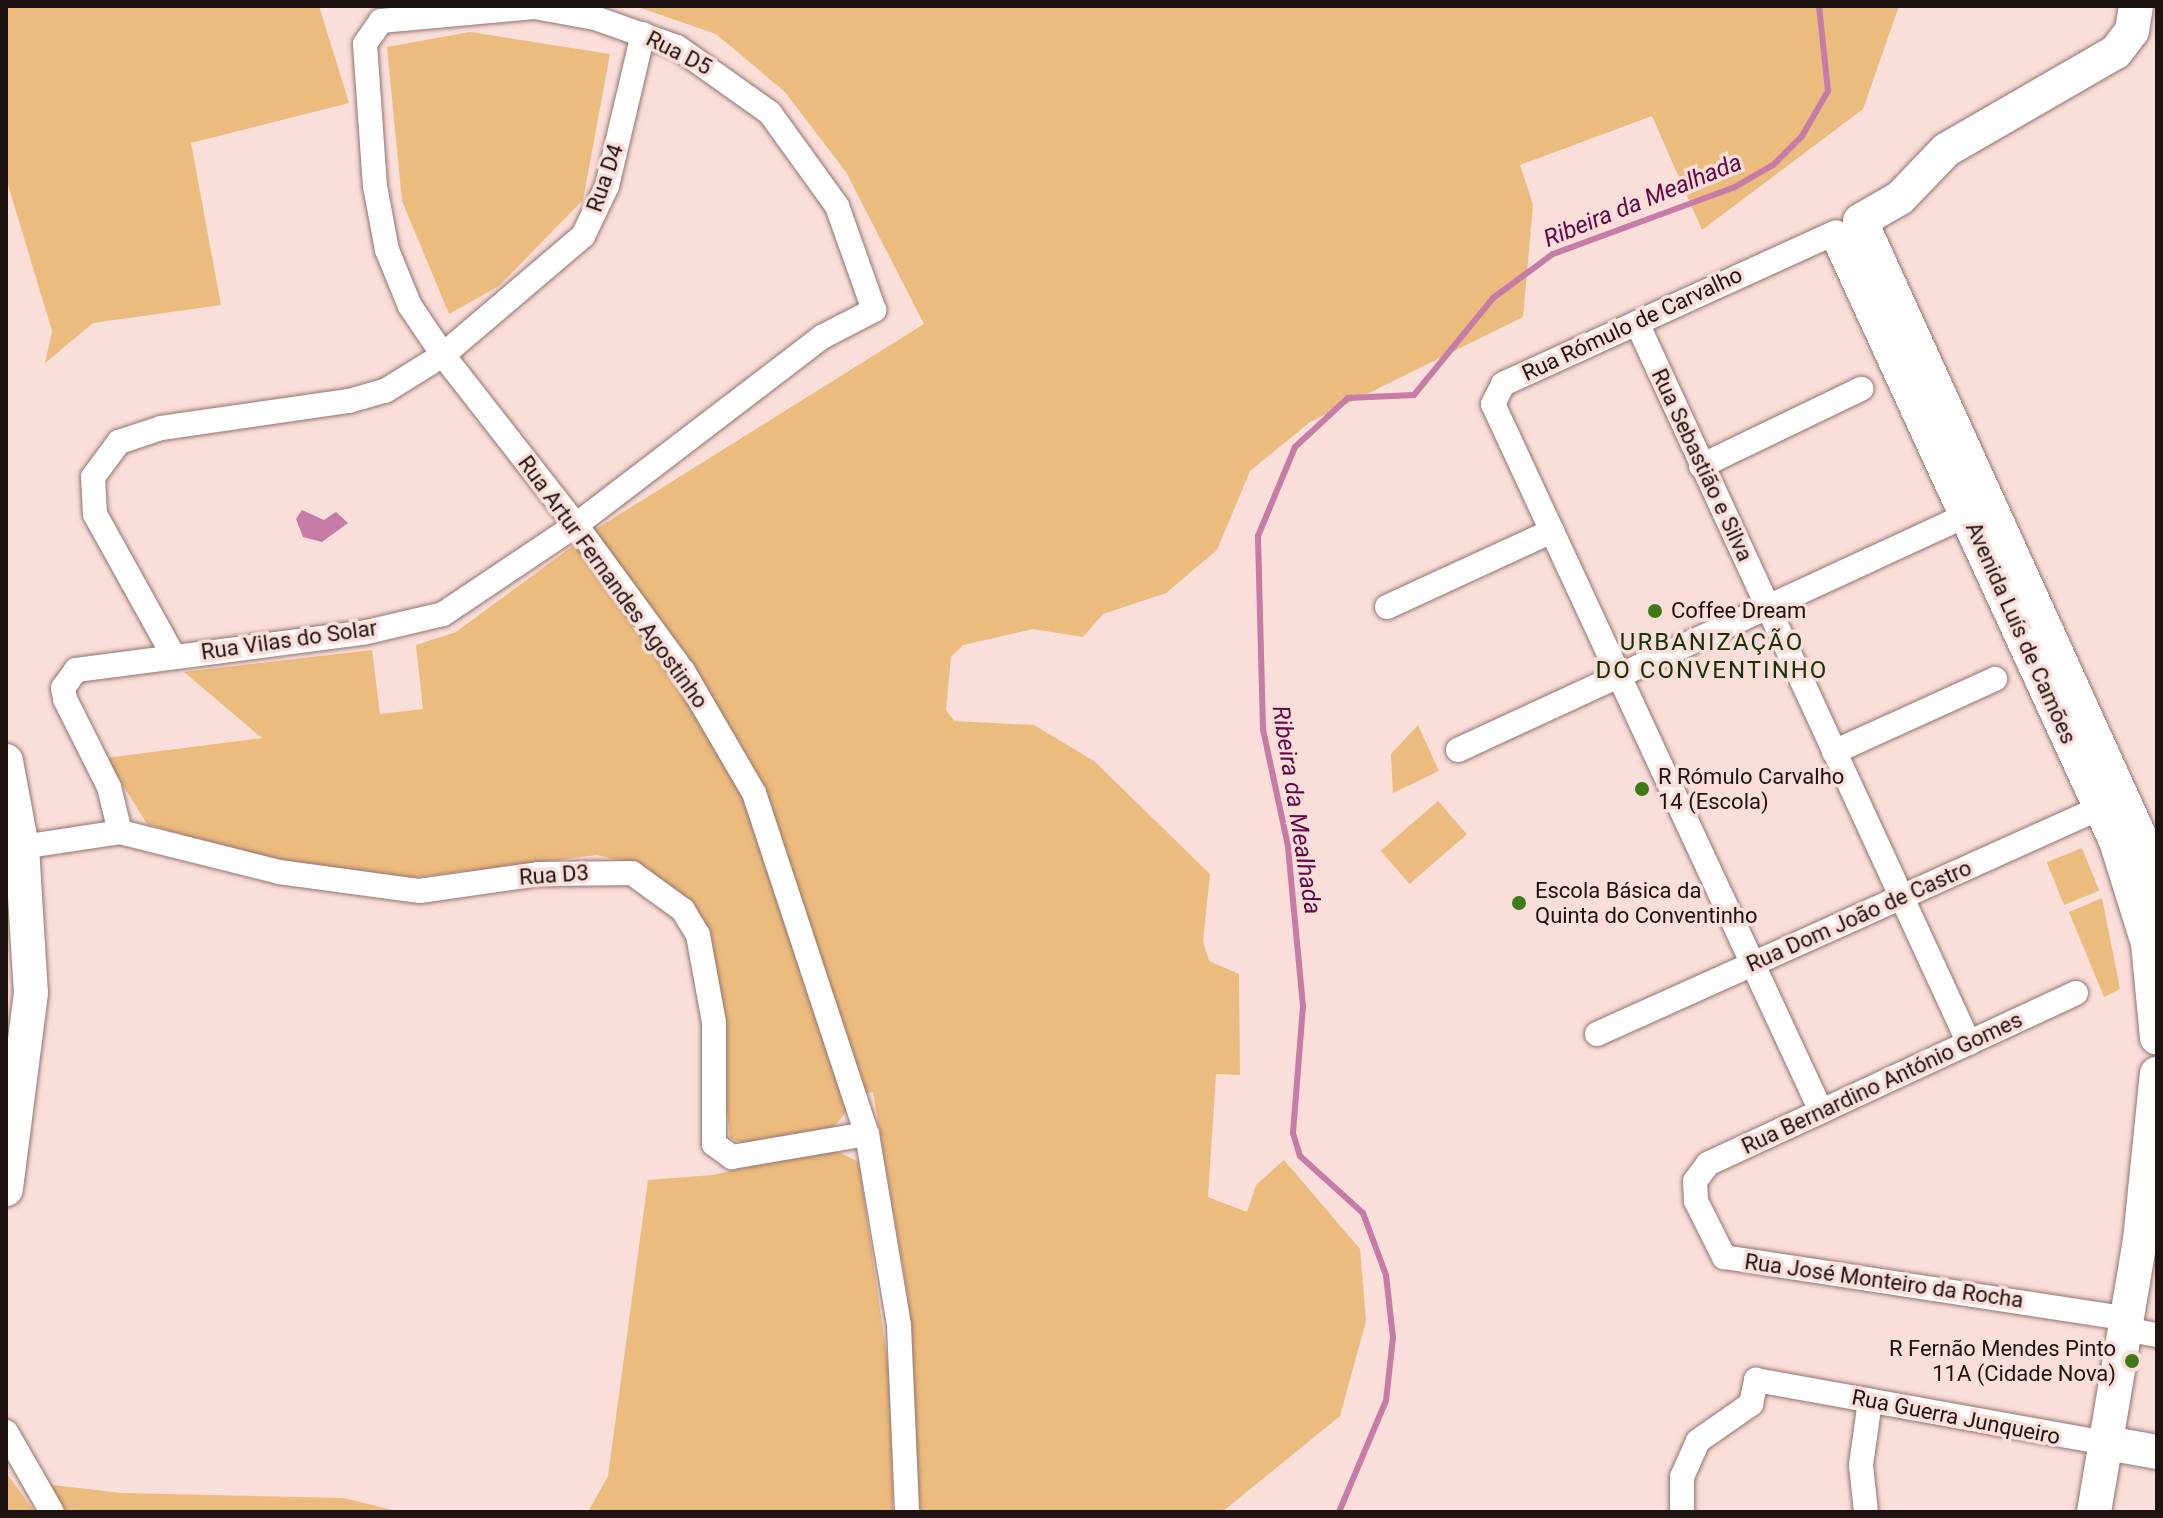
<!DOCTYPE html>
<html>
<head>
<meta charset="utf-8">
<style>
  body { margin:0 }
  #map { position:relative; width:2163px; height:1518px; overflow:hidden; background:#faded9; font-family:Roboto,sans-serif }
  div>[style] { position:absolute }
  .green>* { inset:0; background:#ecbb7e; transform-origin:0 0 }
  .water>* { inset:0; background:#c67ca6 }
  .stream>* { height:6px; margin:-3px; padding:0 3px; transform-origin:3px; border-radius:3px; background:#c67ca6 }
  .roads { filter:drop-shadow(0 0 2px #93746f) drop-shadow(0 0 2px #93746f) }
  .street>* { height:24px; margin:-12px; padding:0 12px; transform-origin:12px; border-radius:12px; background:#fff }
  .secondary>* { height:34px; margin:-17px; padding:0 17px; transform-origin:17px; border-radius:17px; background:#fff }
  .dots>* { width:22px; height:22px; translate:-50% -50%; box-sizing:border-box; border:4px solid #faded9; border-radius:50% }
  span { translate:-50% -50%; white-space:nowrap; text-align:center; line-height:1.15; -webkit-text-stroke:7px #faded9; paint-order:stroke }
  .street-label { font-size:22px; color:#1e1211 }
  .poi-label { font-size:22px; color:#1e1211 }
  .left { translate:0 -50%; text-align:left }
  .right { translate:-100% -50%; text-align:right }
  .water-label { font-size:24px; color:#630646; font-style:italic }
  .neighbourhood-label { font-size:24px; color:#153304; letter-spacing:2px }
  .frame { position:absolute; inset:0; border:8px solid #1e1211; pointer-events:none }
</style>
</head>
<body>
<div id="map">
  <div class="green">
    <div style="clip-path:polygon(6px 6px,319px 6px,349px 103px,191px 143px,221px 305px,93px 323px,45px 363px,52px 331px,6px 178px)"></div>
    <div style="clip-path:polygon(635px 6px,1899px 6px,1863px 109px,1702px 230px,1652px 116px,1520px 165px,1533px 205px,1523px 317px,1310px 422px,1250px 471px,1217px 550px,1166px 593px,1103px 614px,1083px 637px,1033px 629px,963px 645px,951px 657px,946px 710px,954px 721px,1034px 725px,1094px 761px,1210px 874px,1203px 942px,1209px 961px,1239px 974px,1240px 1075px,1216px 1074px,1208px 1197px,1247px 1212px,1256px 1185px,1284px 1160px,1360px 1249px,1366px 1321px,1340px 1416px,1222px 1512px,920px 1512px,908px 1298px,873px 1092px,844px 1097px,846px 1112px,833px 1128px,744px 1144px,730px 1138px,710px 956px,630px 863px,597px 855px,410px 878px,255px 857px,147px 824px,106px 758px,262px 738px,184px 672px,372px 650px,380px 714px,423px 709px,416px 645px,456px 632px,593px 531px,924px 324px,846px 172px,785px 92px,716px 34px)"></div>
    <div style="clip-path:polygon(470px 32px,610px 54px,583px 200px,499px 286px,449px 314px,402px 201px,387px 47px)"></div>
    <div style="clip-path:polygon(1418px 725px,1439px 771px,1393px 793px,1391px 754px)"></div>
    <div style="left:1438px;top:801px;width:44px;height:76px;rotate:49deg"></div>
    <div style="left:2082px;top:848px;width:46px;height:38px;rotate:68deg"></div>
    <div style="clip-path:polygon(2102px 898px,2120px 989px,2104px 997px,2069px 912px)"></div>
    <div style="clip-path:polygon(830px 1148px,859px 1162px,891px 1386px,893px 1512px,588px 1512px,608px 1476px,648px 1180px,713px 1175px)"></div>
    <div style="clip-path:polygon(6px 1472px,7px 1474px,35px 1512px,6px 1512px)"></div>
    <div style="clip-path:polygon(43px 1484px,122px 1493px,344px 1498px,400px 1512px,63px 1512px)"></div>
  </div>
  <div class="water">
    <div style="clip-path:polygon(302px 510px,324px 520px,336px 512px,348px 523px,322px 542px,303px 537px,296px 519px)"></div>
  </div>
  <div class="stream">
    <div style="left:1339px;top:1512px;width:121px;rotate:-67.1deg"></div>
    <div style="left:1386px;top:1401px;width:63px;rotate:-83.7deg"></div>
    <div style="left:1393px;top:1338px;width:63px;rotate:-96.3deg"></div>
    <div style="left:1386px;top:1275px;width:66px;rotate:-110.4deg"></div>
    <div style="left:1363px;top:1213px;width:85px;rotate:-137.9deg"></div>
    <div style="left:1300px;top:1156px;width:24px;rotate:-107deg"></div>
    <div style="left:1293px;top:1133px;width:127px;rotate:-85.5deg"></div>
    <div style="left:1303px;top:1006px;width:161px;rotate:-95.4deg"></div>
    <div style="left:1288px;top:846px;width:120px;rotate:-102.1deg"></div>
    <div style="left:1263px;top:729px;width:193px;rotate:-91.5deg"></div>
    <div style="left:1258px;top:536px;width:96px;rotate:-67.4deg"></div>
    <div style="left:1295px;top:447px;width:72px;rotate:-42.8deg"></div>
    <div style="left:1348px;top:398px;width:66px;rotate:-2.6deg"></div>
    <div style="left:1414px;top:395px;width:125px;rotate:-50.8deg"></div>
    <div style="left:1493px;top:298px;width:74px;rotate:-36.3deg"></div>
    <div style="left:1553px;top:254px;width:194px;rotate:-20.2deg"></div>
    <div style="left:1735px;top:187px;width:44px;rotate:-30.1deg"></div>
    <div style="left:1773px;top:165px;width:41px;rotate:-45deg"></div>
    <div style="left:1802px;top:136px;width:52px;rotate:-60deg"></div>
    <div style="left:1828px;top:91px;width:85px;rotate:-96deg"></div>
  </div>
  <div class="roads">
    <div class="street">
      <div style="left:1637px;top:323px;width:793px;rotate:65.25deg"></div>
      <div style="left:1701px;top:466px;width:178px;rotate:-25.7deg"></div>
      <div style="left:1387px;top:607px;width:182px;rotate:-24.7deg"></div>
      <div style="left:173px;top:655px;width:161px;rotate:-119deg"></div>
      <div style="left:95px;top:514px;width:37px;rotate:-93deg"></div>
      <div style="left:93px;top:477px;width:44px;rotate:-53.4deg"></div>
      <div style="left:119px;top:442px;width:44px;rotate:-18.4deg"></div>
      <div style="left:161px;top:428px;width:190px;rotate:-8.2deg"></div>
      <div style="left:349px;top:401px;width:37px;rotate:-16deg"></div>
      <div style="left:385px;top:391px;width:68px;rotate:-31.8deg"></div>
      <div style="left:443px;top:355px;width:184px;rotate:-40.4deg"></div>
      <div style="left:583px;top:236px;width:55px;rotate:-64.4deg"></div>
      <div style="left:607px;top:186px;width:156px;rotate:-76.7deg"></div>
      <div style="left:1458px;top:750px;width:575px;rotate:-24.78deg"></div>
      <div style="left:1834px;top:752px;width:177px;rotate:-24.4deg"></div>
      <div style="left:120px;top:832px;width:46px;rotate:-103.7deg"></div>
      <div style="left:109px;top:787px;width:98px;rotate:-116.6deg"></div>
      <div style="left:65px;top:699px;width:11px;rotate:-100deg"></div>
      <div style="left:63px;top:688px;width:22px;rotate:-54deg"></div>
      <div style="left:76px;top:670px;width:293px;rotate:-7.4deg"></div>
      <div style="left:367px;top:632px;width:78px;rotate:-13.3deg"></div>
      <div style="left:443px;top:614px;width:160px;rotate:-33.8deg"></div>
      <div style="left:576px;top:525px;width:310px;rotate:-37.4deg"></div>
      <div style="left:822px;top:337px;width:59px;rotate:-27.4deg"></div>
      <div style="left:874px;top:310px;width:110px;rotate:-109.6deg"></div>
      <div style="left:837px;top:206px;width:115px;rotate:-125.8deg"></div>
      <div style="left:770px;top:113px;width:114px;rotate:-144.6deg"></div>
      <div style="left:677px;top:47px;width:87px;rotate:-160.5deg"></div>
      <div style="left:595px;top:18px;width:62px;rotate:-169.8deg"></div>
      <div style="left:534px;top:7px;width:154px;rotate:174.8deg"></div>
      <div style="left:381px;top:21px;width:28px;rotate:125deg"></div>
      <div style="left:365px;top:44px;width:142px;rotate:86deg"></div>
      <div style="left:375px;top:186px;width:65px;rotate:79.4deg"></div>
      <div style="left:387px;top:250px;width:61px;rotate:67.7deg"></div>
      <div style="left:410px;top:306px;width:59px;rotate:56deg"></div>
      <div style="left:443px;top:355px;width:216px;rotate:52deg"></div>
      <div style="left:576px;top:525px;width:181px;rotate:53.8deg"></div>
      <div style="left:683px;top:671px;width:141px;rotate:59.8deg"></div>
      <div style="left:754px;top:793px;width:359px;rotate:71.7deg"></div>
      <div style="left:867px;top:1134px;width:195px;rotate:80.5deg"></div>
      <div style="left:899px;top:1326px;width:186px;rotate:87.5deg"></div>
      <div style="left:22px;top:847px;width:99px;rotate:-8.7deg"></div>
      <div style="left:120px;top:832px;width:164px;rotate:14.1deg"></div>
      <div style="left:279px;top:872px;width:142px;rotate:7.7deg"></div>
      <div style="left:420px;top:891px;width:119px;rotate:-8.2deg"></div>
      <div style="left:538px;top:874px;width:94px;rotate:-0.6deg"></div>
      <div style="left:632px;top:873px;width:63px;rotate:36deg"></div>
      <div style="left:683px;top:910px;width:29px;rotate:59deg"></div>
      <div style="left:698px;top:935px;width:88px;rotate:79.6deg"></div>
      <div style="left:714px;top:1022px;width:122px;rotate:90deg"></div>
      <div style="left:714px;top:1144px;width:22px;rotate:36deg"></div>
      <div style="left:732px;top:1157px;width:137px;rotate:-9.7deg"></div>
      <div style="left:2076px;top:993px;width:406px;rotate:155.1deg"></div>
      <div style="left:1708px;top:1164px;width:21px;rotate:127deg"></div>
      <div style="left:1695px;top:1181px;width:20px;rotate:87deg"></div>
      <div style="left:1696px;top:1201px;width:63px;rotate:63.4deg"></div>
      <div style="left:1724px;top:1257px;width:408px;rotate:8.7deg"></div>
      <div style="left:1597px;top:1034px;width:566px;rotate:-24.21deg"></div>
      <div style="left:1821px;top:1111px;width:779px;rotate:-114.89deg"></div>
      <div style="left:1493px;top:404px;width:22px;rotate:-63deg"></div>
      <div style="left:1503px;top:384px;width:366px;rotate:-24.5deg"></div>
      <div style="left:2125px;top:1329px;width:33px;rotate:11deg"></div>
      <div style="left:6px;top:1432px;width:92px;rotate:60.1deg"></div>
      <div style="left:1682px;top:1512px;width:35px;rotate:-90deg"></div>
      <div style="left:1682px;top:1477px;width:39px;rotate:-66deg"></div>
      <div style="left:1698px;top:1441px;width:65px;rotate:-34.9deg"></div>
      <div style="left:1751px;top:1404px;width:25px;rotate:-78deg"></div>
      <div style="left:1756px;top:1380px;width:357px;rotate:10.2deg"></div>
      <div style="left:1866px;top:1512px;width:47px;rotate:-96.1deg"></div>
      <div style="left:1861px;top:1465px;width:65px;rotate:-82deg"></div>
    </div>
    <div class="secondary">
      <div style="left:1860px;top:221px;width:46px;rotate:-29.9deg"></div>
      <div style="left:1900px;top:198px;width:66px;rotate:-46.2deg"></div>
      <div style="left:1946px;top:150px;width:196px;rotate:-30deg"></div>
      <div style="left:2116px;top:52px;width:26px;rotate:-53deg"></div>
      <div style="left:2132px;top:31px;width:25px;rotate:-81deg"></div>
      <div style="left:1865px;top:231px;width:663px;rotate:65.6deg"></div>
      <div style="left:2139px;top:835px;width:61px;rotate:72.8deg"></div>
      <div style="left:1841px;top:242px;width:659px;rotate:65.34deg"></div>
      <div style="left:2116px;top:841px;width:107px;rotate:72.6deg"></div>
      <div style="left:2148px;top:943px;width:95px;rotate:84.6deg"></div>
      <div style="left:6px;top:761px;width:87px;rotate:79.5deg"></div>
      <div style="left:22px;top:847px;width:146px;rotate:86.5deg"></div>
      <div style="left:31px;top:993px;width:198px;rotate:97.3deg"></div>
      <div style="left:2107px;top:1443px;width:51px;rotate:10.2deg"></div>
      <div style="left:2094px;top:1512px;width:276px;rotate:-80.4deg"></div>
      <div style="left:2140px;top:1240px;width:167px;rotate:-84.2deg"></div>
    </div>
  </div>
  <div class="dots">
    <div style="left:1655px;top:611px;background:#3e7b18"></div>
    <div style="left:1642px;top:789px;background:#3e7b18"></div>
    <div style="left:1519px;top:903px;background:#3e7b18"></div>
    <div style="left:2132px;top:1361px;background:#3e7b18"></div>
  </div>
  <div class="street-label">
    <span style="left:679px;top:53px;rotate:27deg">Rua D5</span>
    <span style="left:605px;top:178px;rotate:-71deg">Rua D4</span>
    <span style="left:1632px;top:324px;rotate:-25deg">Rua Rómulo de Carvalho</span>
    <span style="left:1702px;top:465px;rotate:65deg">Rua Sebastião e Silva</span>
    <span style="left:613px;top:582px;rotate:54deg">Rua Artur Fernandes Agostinho</span>
    <span style="left:2021px;top:633px;rotate:66deg">Avenida Luís de Camões</span>
    <span style="left:289px;top:640px;rotate:-8deg">Rua Vilas do Solar</span>
    <span style="left:554px;top:875px;rotate:-4deg">Rua D3</span>
    <span style="left:1859px;top:916px;rotate:-24deg">Rua Dom João de Castro</span>
    <span style="left:1882px;top:1083px;rotate:-25deg">Rua Bernardino António Gomes</span>
    <span style="left:1884px;top:1281px;rotate:8deg">Rua José Monteiro da Rocha</span>
    <span style="left:1956px;top:1417px;rotate:11deg">Rua Guerra Junqueiro</span>
  </div>
  <div class="poi-label">
    <span class="left" style="left:1671px;top:611px">Coffee Dream</span>
    <span class="left" style="left:1658px;top:789px">R Rómulo Carvalho<br>14 (Escola)</span>
    <span class="left" style="left:1535px;top:903px">Escola Básica da<br>Quinta do Conventinho</span>
    <span class="right" style="left:2116px;top:1361px">R Fernão Mendes Pinto<br>11A (Cidade Nova)</span>
  </div>
  <div class="water-label">
    <span style="left:1643px;top:201px;rotate:-22deg">Ribeira da Mealhada</span>
    <span style="left:1296px;top:810px;rotate:81deg">Ribeira da Mealhada</span>
  </div>
  <div class="neighbourhood-label">
    <span style="left:1712px;top:657px">URBANIZAÇÃO<br>DO CONVENTINHO</span>
  </div>
  <div class="frame"></div>
</div>
</body>
</html>
